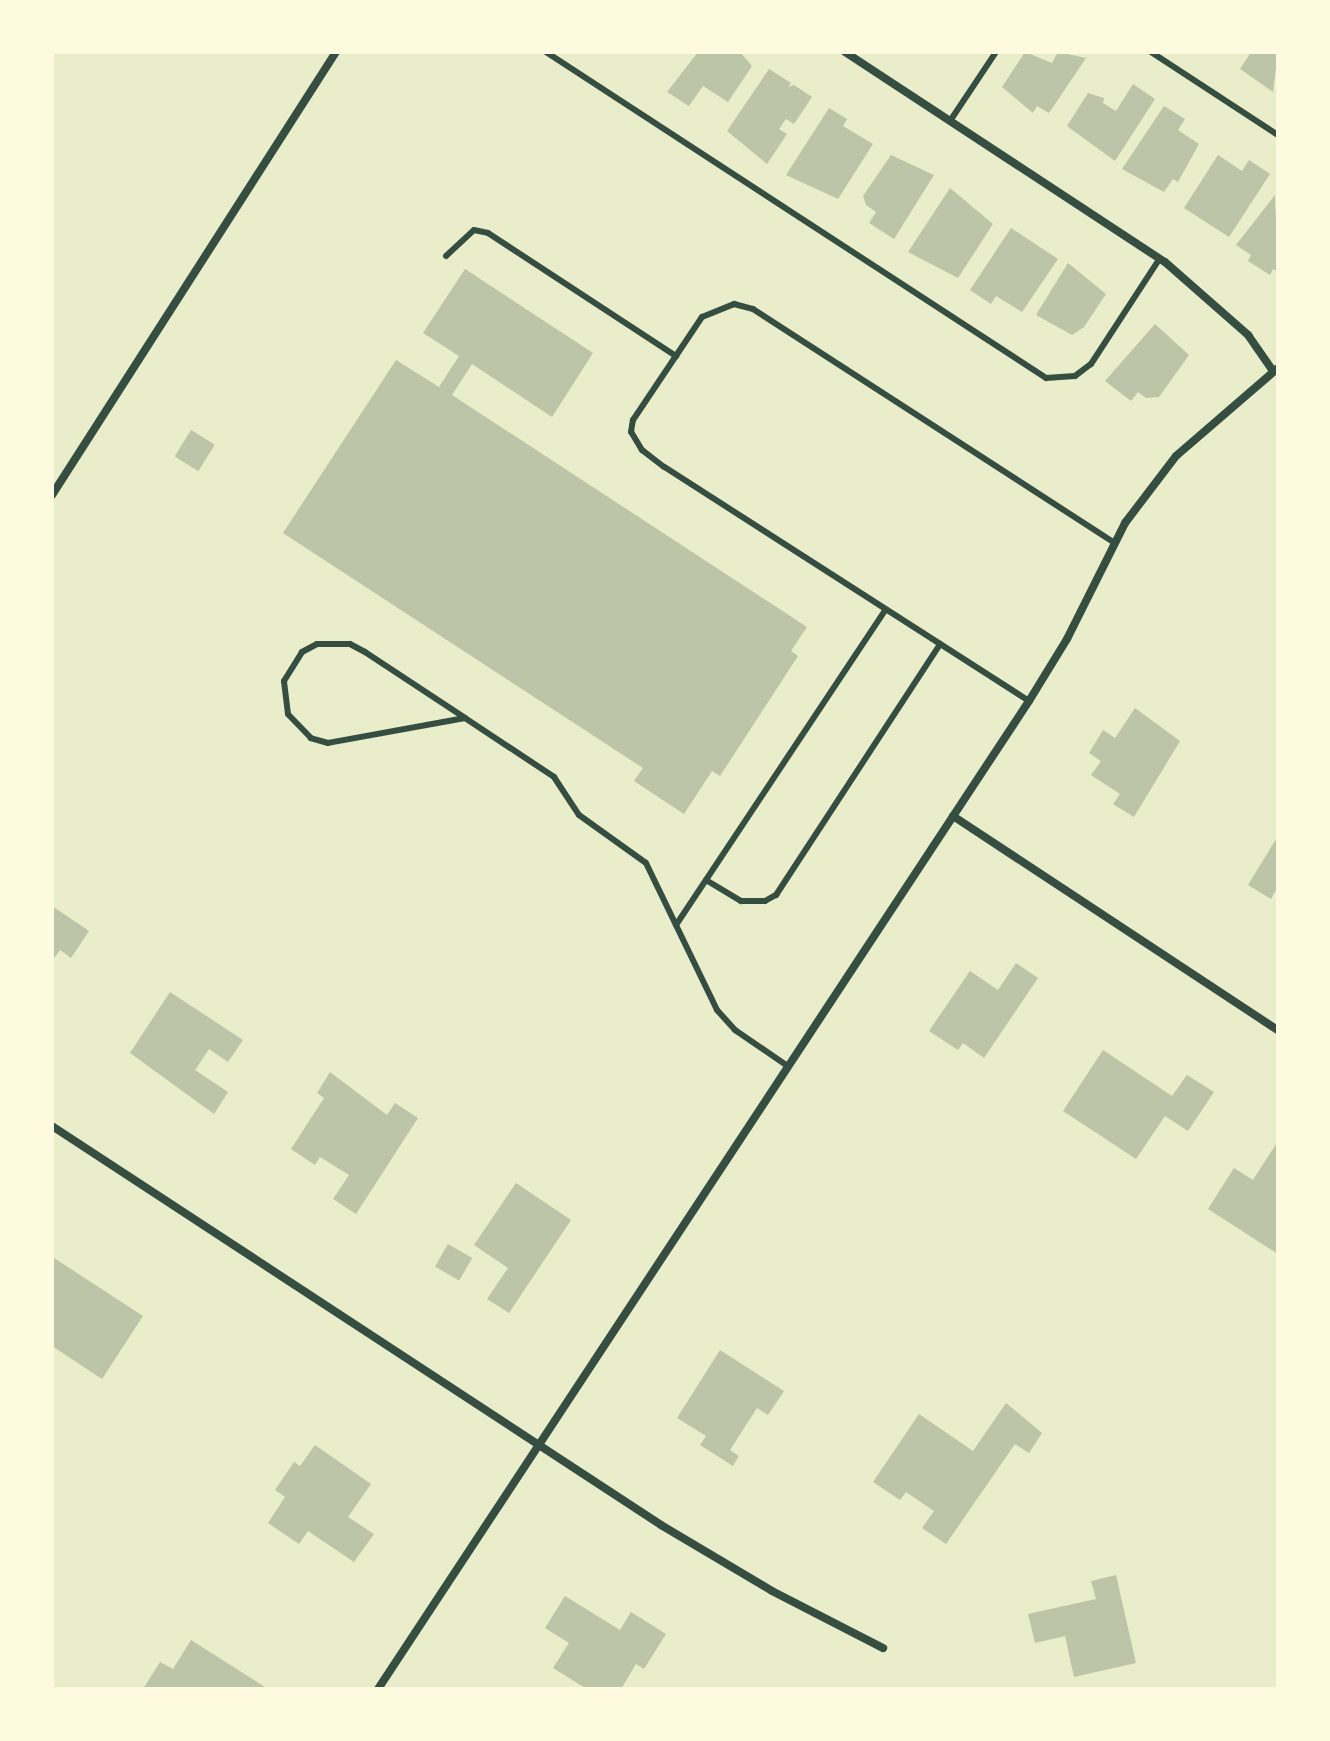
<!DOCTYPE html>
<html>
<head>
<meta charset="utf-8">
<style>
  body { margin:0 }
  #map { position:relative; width:1330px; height:1741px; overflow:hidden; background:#e9edc9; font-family:Manrope,sans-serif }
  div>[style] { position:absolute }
  .building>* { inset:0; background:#bcc5a7; transform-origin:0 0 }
  .service>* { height:6px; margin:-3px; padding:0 3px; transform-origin:3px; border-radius:3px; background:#344e41 }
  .minor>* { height:8px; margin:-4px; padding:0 4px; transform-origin:4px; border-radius:4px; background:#344e41 }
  span { translate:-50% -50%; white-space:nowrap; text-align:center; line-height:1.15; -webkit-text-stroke:8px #fefae0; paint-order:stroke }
  .frame { position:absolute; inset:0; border:54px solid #fefae0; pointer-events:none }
</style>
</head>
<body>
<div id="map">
  <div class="building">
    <div style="clip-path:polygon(698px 52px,740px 52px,752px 66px,728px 102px,703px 86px,689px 106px,667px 92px)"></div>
    <div style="clip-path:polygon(1025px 52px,1052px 63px,1058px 52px,1086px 58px,1049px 113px,1037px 106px,1033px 113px,1002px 87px)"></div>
    <div style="clip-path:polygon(1251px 52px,1278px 52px,1273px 92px,1240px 69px)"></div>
    <div style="clip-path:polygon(769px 69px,791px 83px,788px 87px,794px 85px,812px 97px,794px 124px,786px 119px,779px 129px,787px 134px,767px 164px,727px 131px)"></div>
    <div style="clip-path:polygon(1133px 84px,1155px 99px,1115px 161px,1067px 126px,1088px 93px,1104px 98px,1103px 103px,1116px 111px)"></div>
    <div style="clip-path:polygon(1164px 106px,1185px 119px,1178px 130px,1199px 144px,1178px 182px,1173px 179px,1164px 192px,1122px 169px)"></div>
    <div style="clip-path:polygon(829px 108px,847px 119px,843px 126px,873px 144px,838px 199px,786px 175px)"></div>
    <div style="clip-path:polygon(891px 155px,934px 175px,894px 239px,869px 223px,876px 212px,866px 205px,863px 196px)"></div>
    <div style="clip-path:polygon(1218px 155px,1242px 171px,1249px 160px,1270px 174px,1229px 237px,1184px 208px)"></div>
    <div style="clip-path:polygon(950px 188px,993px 224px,958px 278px,908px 252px)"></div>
    <div style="clip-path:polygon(1275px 195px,1278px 272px,1273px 269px,1270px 275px,1248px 261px,1251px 255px,1236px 245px)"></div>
    <div style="clip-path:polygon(1011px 228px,1058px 259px,1022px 312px,996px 296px,991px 304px,970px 290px)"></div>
    <div style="clip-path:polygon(1068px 263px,1106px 294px,1084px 327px,1072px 335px,1036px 315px)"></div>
    <div style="clip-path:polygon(465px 269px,593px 353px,552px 417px,472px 364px,452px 395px,807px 627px,791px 651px,798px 656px,720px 776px,712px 771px,684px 814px,634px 781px,643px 768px,283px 533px,396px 360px,439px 387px,459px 356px,423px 333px)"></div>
    <div style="clip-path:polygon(1155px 324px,1189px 355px,1159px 397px,1146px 398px,1138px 392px,1131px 401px,1105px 381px)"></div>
    <div style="left:191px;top:430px;width:28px;height:31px;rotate:32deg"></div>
    <div style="clip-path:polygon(1135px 708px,1180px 741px,1134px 817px,1113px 804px,1120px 794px,1091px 775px,1101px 761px,1089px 753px,1103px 730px,1115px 738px)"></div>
    <div style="clip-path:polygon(1278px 836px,1278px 887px,1271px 899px,1248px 885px)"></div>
    <div style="clip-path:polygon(52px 906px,89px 931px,71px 958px,60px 950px,52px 961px)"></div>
    <div style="clip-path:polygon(1016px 963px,1038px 978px,984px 1058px,963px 1043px,958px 1050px,929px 1031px,970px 971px,998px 990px)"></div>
    <div style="clip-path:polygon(170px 992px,243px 1040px,228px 1062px,209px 1049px,195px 1070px,228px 1092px,214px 1114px,130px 1053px)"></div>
    <div style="clip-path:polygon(1103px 1050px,1172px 1096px,1187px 1075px,1214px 1092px,1188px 1131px,1165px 1116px,1136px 1159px,1063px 1111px)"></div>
    <div style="clip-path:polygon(330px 1072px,387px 1115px,395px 1103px,418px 1118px,356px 1214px,333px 1199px,349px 1175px,320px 1157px,315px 1165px,291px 1149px,324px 1098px,317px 1093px)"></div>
    <div style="clip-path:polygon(1278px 1141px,1278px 1254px,1208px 1209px,1234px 1168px,1253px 1180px)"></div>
    <div style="clip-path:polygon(516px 1183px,571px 1220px,509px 1313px,487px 1299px,508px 1268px,474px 1245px)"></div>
    <div style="left:448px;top:1244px;width:28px;height:26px;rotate:30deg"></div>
    <div style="clip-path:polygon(54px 1258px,143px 1316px,102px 1379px,52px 1346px)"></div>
    <div style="clip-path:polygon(720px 1350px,784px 1391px,768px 1415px,757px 1408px,730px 1450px,739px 1456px,733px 1466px,700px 1445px,706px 1436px,677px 1418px)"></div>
    <div style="clip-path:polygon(1006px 1403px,1042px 1433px,1029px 1453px,1015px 1444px,946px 1544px,922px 1528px,934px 1511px,906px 1492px,900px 1500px,873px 1482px,919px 1414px,973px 1451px)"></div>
    <div style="clip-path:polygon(315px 1445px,371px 1484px,348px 1517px,374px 1534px,354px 1562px,308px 1531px,299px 1544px,268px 1523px,285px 1497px,275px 1490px,294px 1462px,300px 1466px)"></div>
    <div style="clip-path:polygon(1116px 1575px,1136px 1663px,1074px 1677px,1065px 1636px,1035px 1643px,1028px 1614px,1096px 1599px,1091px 1581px)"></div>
    <div style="clip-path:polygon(565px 1596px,620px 1630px,631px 1612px,666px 1634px,644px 1669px,636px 1664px,621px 1689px,587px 1689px,553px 1668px,569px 1643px,545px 1628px)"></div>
    <div style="clip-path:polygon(191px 1640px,265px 1687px,264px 1689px,143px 1689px,160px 1662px,173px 1669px)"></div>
  </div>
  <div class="service">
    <div style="left:546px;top:52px;width:597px;rotate:33.1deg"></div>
    <div style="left:1046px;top:378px;width:29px;rotate:-4deg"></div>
    <div style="left:1075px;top:376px;width:20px;rotate:-37deg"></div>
    <div style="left:1091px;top:364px;width:126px;rotate:-56.9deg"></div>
    <div style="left:1151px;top:52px;width:152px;rotate:33.2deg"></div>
    <div style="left:950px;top:121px;width:83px;rotate:-56.3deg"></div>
    <div style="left:446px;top:256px;width:38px;rotate:-43deg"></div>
    <div style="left:474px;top:230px;width:14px;rotate:12deg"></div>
    <div style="left:488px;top:233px;width:225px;rotate:33.2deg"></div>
    <div style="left:1029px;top:701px;width:434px;rotate:-147.3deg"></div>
    <div style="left:664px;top:467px;width:28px;rotate:-142deg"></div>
    <div style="left:642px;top:450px;width:21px;rotate:-121deg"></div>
    <div style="left:631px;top:432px;width:12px;rotate:-81deg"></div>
    <div style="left:633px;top:420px;width:124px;rotate:-56.2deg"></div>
    <div style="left:702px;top:317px;width:35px;rotate:-22deg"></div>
    <div style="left:734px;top:304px;width:20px;rotate:15deg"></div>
    <div style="left:753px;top:309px;width:429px;rotate:32.9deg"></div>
    <div style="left:465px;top:718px;width:139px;rotate:169.7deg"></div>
    <div style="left:328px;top:743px;width:18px;rotate:-164deg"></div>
    <div style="left:311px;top:738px;width:33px;rotate:-134deg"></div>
    <div style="left:288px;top:714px;width:33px;rotate:-97deg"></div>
    <div style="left:284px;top:681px;width:34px;rotate:-58deg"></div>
    <div style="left:302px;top:652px;width:17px;rotate:-28deg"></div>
    <div style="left:317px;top:644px;width:33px"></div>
    <div style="left:350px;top:644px;width:17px;rotate:28deg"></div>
    <div style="left:365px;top:652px;width:120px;rotate:33.4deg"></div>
    <div style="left:465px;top:718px;width:107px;rotate:33.5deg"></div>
    <div style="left:554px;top:777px;width:45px;rotate:56.7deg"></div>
    <div style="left:579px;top:815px;width:82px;rotate:35.6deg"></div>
    <div style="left:646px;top:863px;width:163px;rotate:64.2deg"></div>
    <div style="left:717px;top:1010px;width:27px;rotate:48deg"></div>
    <div style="left:735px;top:1030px;width:65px;rotate:34.4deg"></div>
    <div style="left:706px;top:880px;width:41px;rotate:31deg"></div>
    <div style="left:741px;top:901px;width:24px"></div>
    <div style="left:765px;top:901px;width:13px;rotate:-29deg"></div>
    <div style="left:776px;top:895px;width:300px;rotate:-56.8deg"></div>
    <div style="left:676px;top:925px;width:379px;rotate:-56.4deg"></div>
  </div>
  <div class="minor">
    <div style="left:845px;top:52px;width:383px;rotate:33.3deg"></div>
    <div style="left:1165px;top:262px;width:111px;rotate:41.3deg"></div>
    <div style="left:1248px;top:335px;width:44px;rotate:55.2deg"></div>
    <div style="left:52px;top:495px;width:526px;rotate:-57.34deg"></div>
    <div style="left:953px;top:816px;width:389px;rotate:33.4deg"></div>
    <div style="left:52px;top:1126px;width:728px;rotate:33.23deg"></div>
    <div style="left:661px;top:1525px;width:129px;rotate:30.7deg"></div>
    <div style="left:772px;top:1591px;width:125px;rotate:27.2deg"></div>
    <div style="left:378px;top:1689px;width:1183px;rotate:-56.62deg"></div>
    <div style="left:1029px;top:701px;width:73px;rotate:-58.5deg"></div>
    <div style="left:1067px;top:639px;width:130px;rotate:-63.4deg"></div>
    <div style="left:1125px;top:523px;width:84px;rotate:-52.7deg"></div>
    <div style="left:1176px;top:456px;width:135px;rotate:-40.8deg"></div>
  </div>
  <div class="frame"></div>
</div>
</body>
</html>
